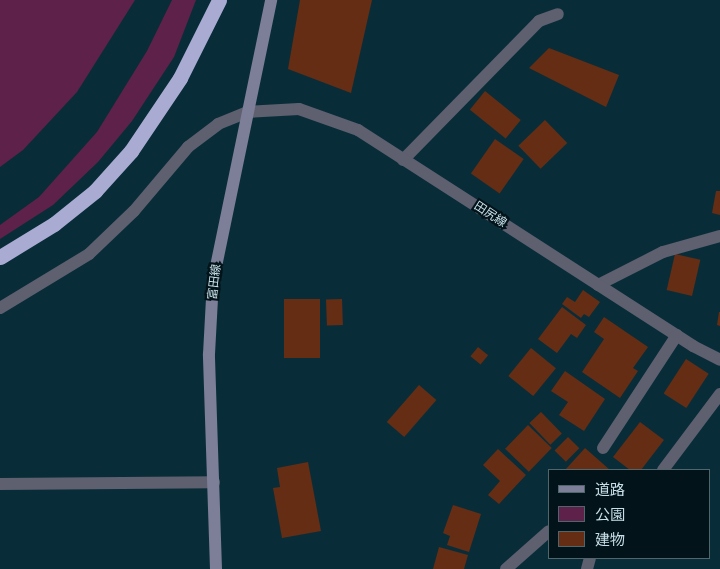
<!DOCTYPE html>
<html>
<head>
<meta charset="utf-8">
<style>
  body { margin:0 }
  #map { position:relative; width:720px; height:569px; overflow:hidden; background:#092d38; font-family:"DejaVu Sans","Noto Sans JP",sans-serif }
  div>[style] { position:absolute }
  .green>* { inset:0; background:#5e2149 }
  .building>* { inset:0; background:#652d14; transform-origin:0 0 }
  .street>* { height:12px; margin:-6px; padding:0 6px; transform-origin:6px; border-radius:6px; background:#5e5f6f }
  .secondary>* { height:12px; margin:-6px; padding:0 6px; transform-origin:6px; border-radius:6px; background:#7d7e97 }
  .highway>* { height:15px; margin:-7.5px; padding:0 7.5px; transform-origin:7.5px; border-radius:7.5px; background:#aaabd2 }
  span { translate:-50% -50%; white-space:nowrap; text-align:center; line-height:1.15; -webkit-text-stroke:4.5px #03131a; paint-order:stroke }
  .street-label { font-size:12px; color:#c7dfe8 }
  .legend { position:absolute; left:548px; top:469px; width:162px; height:90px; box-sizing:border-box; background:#03131a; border:1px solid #51656c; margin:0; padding:6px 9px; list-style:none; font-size:15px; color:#c7dfe8 }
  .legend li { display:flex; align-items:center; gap:10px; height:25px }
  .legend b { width:25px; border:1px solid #51656c }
</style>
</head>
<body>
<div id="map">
  <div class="green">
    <div style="clip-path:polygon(0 0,135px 0,77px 92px,23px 150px,0 167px)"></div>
    <div style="clip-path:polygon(172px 0,196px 0,174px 57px,132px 121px,98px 162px,53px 205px,0 239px,0 225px,39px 197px,97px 132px,147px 51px)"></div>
  </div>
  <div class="building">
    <div style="clip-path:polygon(300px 0,372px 0,351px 93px,288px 69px)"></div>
    <div style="clip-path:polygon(549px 48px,619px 75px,606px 107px,529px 68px)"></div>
    <div style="left:485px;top:91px;width:46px;height:24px;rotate:39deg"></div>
    <div style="left:545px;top:120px;width:32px;height:37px;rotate:46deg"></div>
    <div style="left:495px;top:139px;width:35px;height:42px;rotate:35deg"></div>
    <div style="clip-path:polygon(716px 191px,720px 191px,720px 215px,712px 213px)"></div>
    <div style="left:675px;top:254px;width:26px;height:37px;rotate:13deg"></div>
    <div style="clip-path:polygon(583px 290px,600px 302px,589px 317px,584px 314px,581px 318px,562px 304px,567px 297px,575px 302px)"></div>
    <div style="left:284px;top:299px;width:36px;height:59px"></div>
    <div style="left:342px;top:299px;width:26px;height:16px;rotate:88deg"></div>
    <div style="clip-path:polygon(562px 307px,586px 325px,577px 338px,571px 334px,557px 353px,538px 339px)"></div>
    <div style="clip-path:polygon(719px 312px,720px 312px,720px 326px,717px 325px)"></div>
    <div style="clip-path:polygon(604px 317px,648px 347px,633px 368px,638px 371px,620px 398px,582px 372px,604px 339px,594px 332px)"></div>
    <div style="left:478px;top:347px;width:13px;height:12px;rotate:39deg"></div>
    <div style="left:531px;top:348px;width:32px;height:36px;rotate:39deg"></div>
    <div style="left:686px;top:359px;width:27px;height:41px;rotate:33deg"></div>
    <div style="clip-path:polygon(565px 371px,605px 399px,584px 431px,559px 415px,568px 402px,551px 391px)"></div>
    <div style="left:419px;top:385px;width:23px;height:49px;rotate:41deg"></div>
    <div style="left:541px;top:412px;width:30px;height:16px;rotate:46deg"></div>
    <div style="clip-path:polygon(640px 422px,664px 440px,641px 470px,630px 470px,613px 457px)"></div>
    <div style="left:528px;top:425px;width:33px;height:33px;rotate:44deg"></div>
    <div style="left:568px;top:437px;width:16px;height:19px;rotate:45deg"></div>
    <div style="clip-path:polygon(585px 448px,610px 470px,565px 470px)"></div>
    <div style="clip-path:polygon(498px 449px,526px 475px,499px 504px,488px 495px,500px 481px,483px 465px)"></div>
    <div style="clip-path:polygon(308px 462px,321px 531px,282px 538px,273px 488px,280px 487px,277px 468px)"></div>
    <div style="clip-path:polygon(453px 505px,481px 514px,469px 552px,447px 545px,450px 536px,443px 533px)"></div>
    <div style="clip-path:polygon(439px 547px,468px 555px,464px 569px,433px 569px)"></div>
  </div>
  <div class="street">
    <div style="left:403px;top:160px;width:194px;rotate:-45.6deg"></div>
    <div style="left:539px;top:21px;width:20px;rotate:-20deg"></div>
    <div style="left:598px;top:285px;width:73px;rotate:-26.9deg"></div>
    <div style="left:663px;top:252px;width:59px;rotate:-15.7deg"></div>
    <div style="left:0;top:308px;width:104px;rotate:-31.2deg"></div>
    <div style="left:89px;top:254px;width:62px;rotate:-43.7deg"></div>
    <div style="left:134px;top:211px;width:84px;rotate:-49.8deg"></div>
    <div style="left:188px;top:147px;width:38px;rotate:-37deg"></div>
    <div style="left:218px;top:124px;width:31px;rotate:-22deg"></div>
    <div style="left:247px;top:112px;width:52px;rotate:-3.3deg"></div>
    <div style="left:299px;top:109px;width:63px;rotate:19.6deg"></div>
    <div style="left:358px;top:130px;width:399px;rotate:32.8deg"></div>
    <div style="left:693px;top:346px;width:30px;rotate:27deg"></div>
    <div style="left:603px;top:448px;width:135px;rotate:-56.8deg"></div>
    <div style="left:663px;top:470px;width:95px;rotate:-53.1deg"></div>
    <div style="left:0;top:484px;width:214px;rotate:-0.5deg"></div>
    <div style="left:506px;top:569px;width:57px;rotate:-41.5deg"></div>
    <div style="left:587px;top:569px;width:11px;rotate:-75deg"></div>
  </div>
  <div class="secondary">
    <div style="left:216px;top:569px;width:215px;rotate:-91.9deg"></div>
    <div style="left:209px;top:354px;width:73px;rotate:-86.9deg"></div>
    <div style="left:213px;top:281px;width:287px;rotate:-78.3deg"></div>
  </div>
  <div class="highway">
    <div style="left:0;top:257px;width:63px;rotate:-31.4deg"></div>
    <div style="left:54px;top:224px;width:53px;rotate:-38.8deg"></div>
    <div style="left:95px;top:191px;width:54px;rotate:-48deg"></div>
    <div style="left:131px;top:151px;width:88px;rotate:-56.1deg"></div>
    <div style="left:180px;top:78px;width:87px;rotate:-63.4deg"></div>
  </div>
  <div class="street-label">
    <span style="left:490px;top:215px;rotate:33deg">田尻線</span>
    <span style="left:215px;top:282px;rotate:-83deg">富田線</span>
  </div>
  <ul class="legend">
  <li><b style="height:6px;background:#7d7e97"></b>道路</li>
  <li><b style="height:14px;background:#5e2149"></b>公園</li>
  <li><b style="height:14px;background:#652d14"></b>建物</li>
  </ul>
</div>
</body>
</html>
